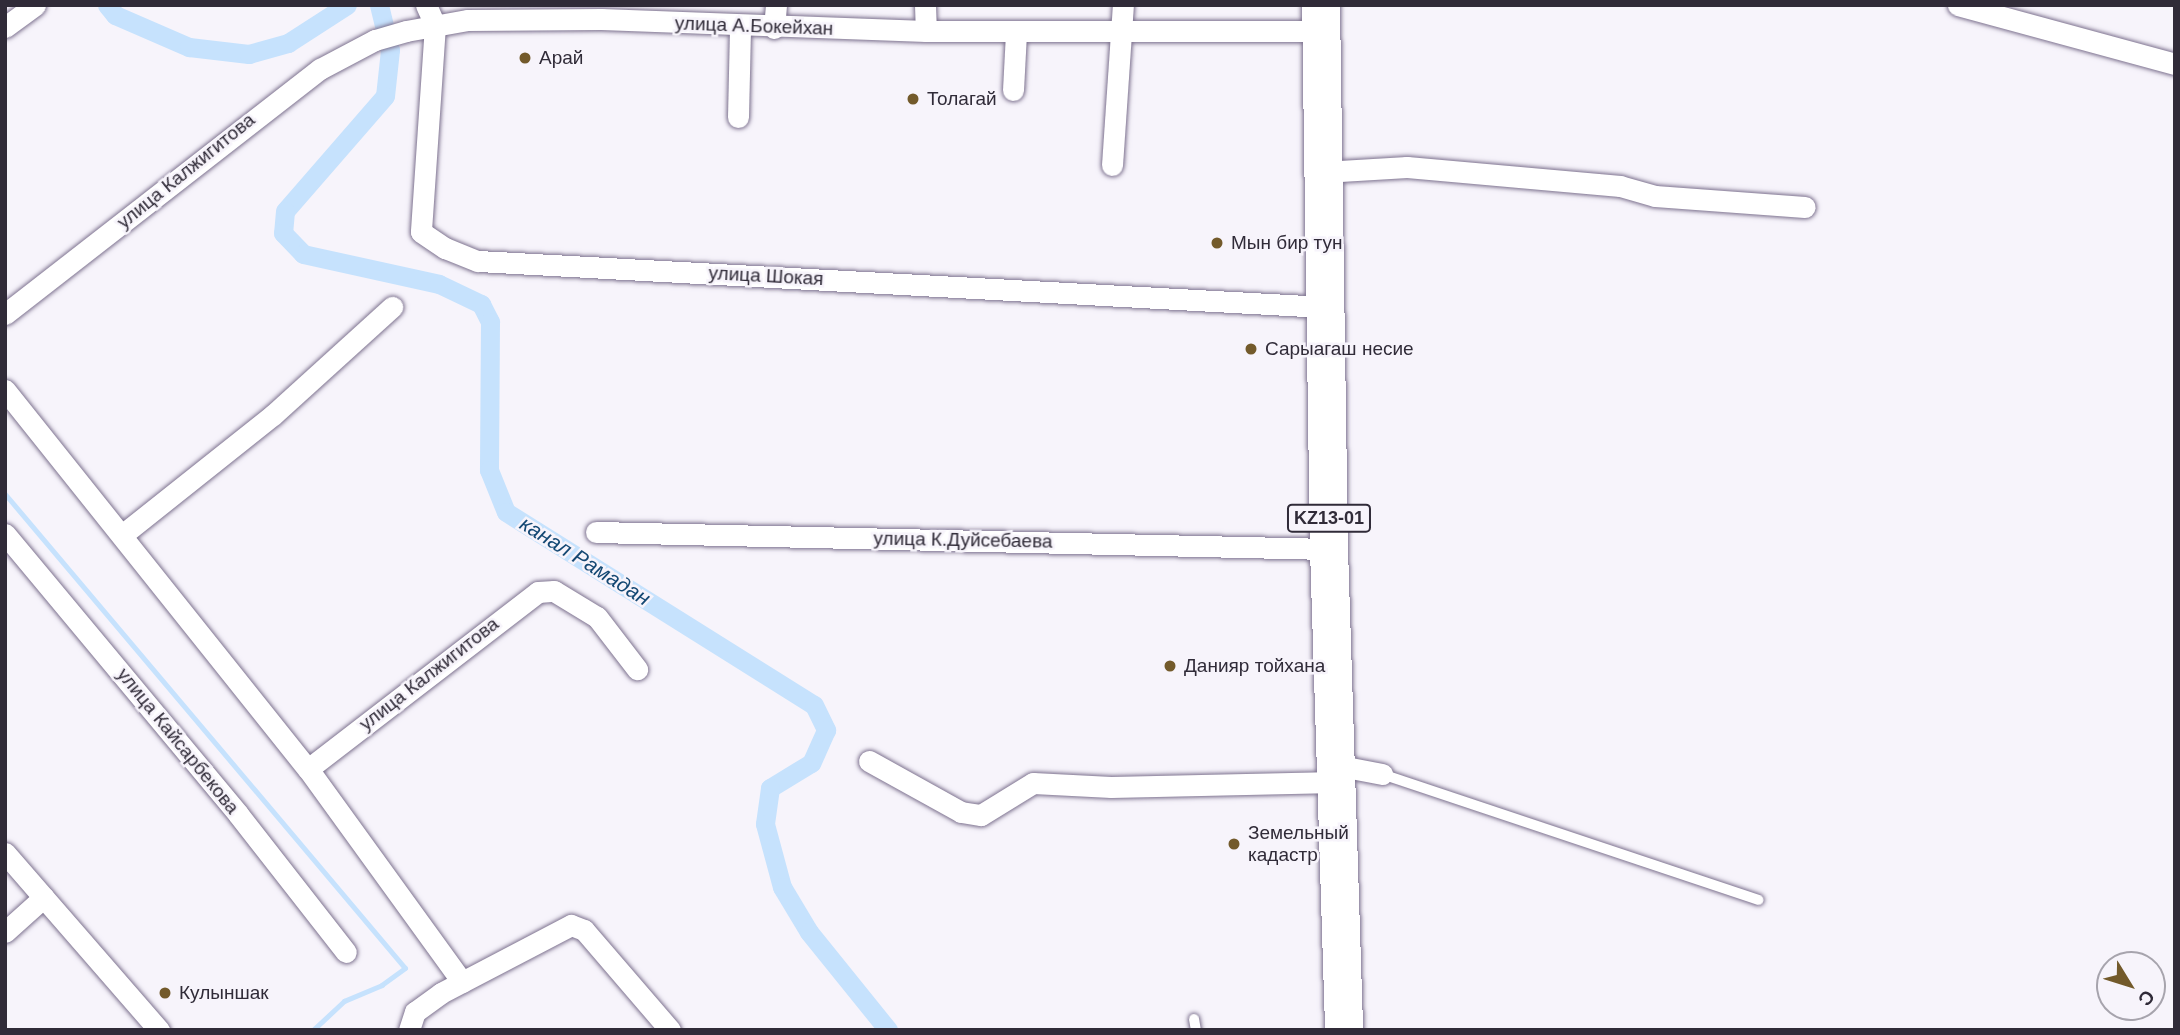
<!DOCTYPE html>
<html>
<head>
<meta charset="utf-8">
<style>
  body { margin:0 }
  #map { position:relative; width:2180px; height:1035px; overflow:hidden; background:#f7f4fb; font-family:Arial,sans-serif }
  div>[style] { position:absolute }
  .stream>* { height:5px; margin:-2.5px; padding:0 2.5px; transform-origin:2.5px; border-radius:2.5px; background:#c6e2fd }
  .canal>* { height:19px; margin:-9.5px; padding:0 9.5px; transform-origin:9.5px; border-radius:9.5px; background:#c6e2fd }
  .roads { filter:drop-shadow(0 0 2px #7d728f) drop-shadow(0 0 2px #7d728f) }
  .lane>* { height:10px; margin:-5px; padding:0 5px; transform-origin:5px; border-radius:5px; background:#fff }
  .street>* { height:21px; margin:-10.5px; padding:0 10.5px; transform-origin:10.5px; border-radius:10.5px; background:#fff }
  .highway>* { height:38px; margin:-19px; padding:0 19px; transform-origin:19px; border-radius:19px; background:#fff }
  .dots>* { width:19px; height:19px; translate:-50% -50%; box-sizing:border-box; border:4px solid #f7f4fb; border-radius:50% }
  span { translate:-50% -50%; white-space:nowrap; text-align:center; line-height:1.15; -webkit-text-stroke:5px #f7f4fb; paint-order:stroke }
  .shield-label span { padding:2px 5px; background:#f7f4fb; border:2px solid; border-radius:5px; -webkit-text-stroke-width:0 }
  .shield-label { font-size:18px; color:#302b38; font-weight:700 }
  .street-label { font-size:19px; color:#302b38 }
  .poi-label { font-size:19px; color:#302b38 }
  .left { translate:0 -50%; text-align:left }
  .water-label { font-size:21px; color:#144873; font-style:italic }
  .frame { position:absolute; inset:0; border:7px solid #302b38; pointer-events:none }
  .north { position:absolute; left:2096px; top:951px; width:70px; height:70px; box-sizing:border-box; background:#f7f4fb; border:2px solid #a7a4ad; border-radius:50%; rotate:128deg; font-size:19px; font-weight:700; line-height:28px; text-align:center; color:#302b38 }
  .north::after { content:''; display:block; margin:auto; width:24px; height:32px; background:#735a2b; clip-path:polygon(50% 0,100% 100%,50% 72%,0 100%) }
</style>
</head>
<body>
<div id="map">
  <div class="stream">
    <div style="left:5px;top:494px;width:620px;rotate:49.84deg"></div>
    <div style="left:405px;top:968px;width:29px;rotate:144deg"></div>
    <div style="left:382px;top:985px;width:41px;rotate:157.2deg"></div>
    <div style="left:344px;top:1001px;width:42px;rotate:136.9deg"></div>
  </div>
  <div class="canal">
    <div style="left:107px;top:5px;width:13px;rotate:51deg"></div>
    <div style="left:115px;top:15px;width:81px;rotate:23.4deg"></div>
    <div style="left:189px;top:47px;width:60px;rotate:6.7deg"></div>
    <div style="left:249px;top:54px;width:41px;rotate:-15.8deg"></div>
    <div style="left:288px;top:43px;width:70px;rotate:-32.8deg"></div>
    <div style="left:379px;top:5px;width:46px;rotate:76.3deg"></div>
    <div style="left:390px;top:50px;width:46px;rotate:96.2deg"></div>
    <div style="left:385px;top:96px;width:152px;rotate:131deg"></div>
    <div style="left:285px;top:211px;width:22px;rotate:95deg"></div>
    <div style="left:283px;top:233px;width:29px;rotate:46deg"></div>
    <div style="left:303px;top:254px;width:139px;rotate:12.4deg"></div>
    <div style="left:439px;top:284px;width:47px;rotate:25.5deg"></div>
    <div style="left:481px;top:304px;width:20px;rotate:63deg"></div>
    <div style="left:490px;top:322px;width:148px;rotate:90.4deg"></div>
    <div style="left:489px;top:470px;width:45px;rotate:68deg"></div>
    <div style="left:506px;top:512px;width:363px;rotate:32.1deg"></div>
    <div style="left:814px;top:705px;width:28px;rotate:64deg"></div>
    <div style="left:826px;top:730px;width:36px;rotate:114deg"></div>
    <div style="left:811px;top:763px;width:48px;rotate:148.6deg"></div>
    <div style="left:770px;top:788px;width:36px;rotate:98deg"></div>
    <div style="left:765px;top:824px;width:65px;rotate:74.9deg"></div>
    <div style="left:782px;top:887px;width:52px;rotate:59deg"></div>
    <div style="left:809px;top:932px;width:126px;rotate:51.1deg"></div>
  </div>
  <div class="roads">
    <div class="lane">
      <div style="left:1382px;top:774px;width:397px;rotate:18.5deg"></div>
      <div style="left:1194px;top:1019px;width:11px;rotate:80deg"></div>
    </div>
    <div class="street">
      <div style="left:426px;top:5px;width:22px;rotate:66deg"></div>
      <div style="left:435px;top:25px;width:207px;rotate:93.9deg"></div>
      <div style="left:421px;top:232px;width:29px;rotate:34deg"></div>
      <div style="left:445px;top:248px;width:35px;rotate:22deg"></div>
      <div style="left:478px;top:261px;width:847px;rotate:3.11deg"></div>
      <div style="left:925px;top:5px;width:26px;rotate:88deg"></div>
      <div style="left:1958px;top:5px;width:225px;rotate:15.2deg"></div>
      <div style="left:5px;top:27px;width:37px;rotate:-36deg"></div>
      <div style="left:774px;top:28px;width:23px;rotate:-85deg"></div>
      <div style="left:1013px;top:90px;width:58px;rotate:-87deg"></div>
      <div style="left:738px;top:117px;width:91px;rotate:-88.7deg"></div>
      <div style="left:1112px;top:165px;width:160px;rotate:-86.1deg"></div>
      <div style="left:1323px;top:172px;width:84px;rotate:-3.4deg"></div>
      <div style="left:1407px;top:167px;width:214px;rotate:5.1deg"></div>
      <div style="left:1620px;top:186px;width:36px;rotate:16deg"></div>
      <div style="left:1655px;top:196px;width:150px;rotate:4.2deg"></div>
      <div style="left:5px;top:314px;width:399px;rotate:-37.9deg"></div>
      <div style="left:320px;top:69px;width:62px;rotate:-27.8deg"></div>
      <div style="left:375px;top:40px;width:32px;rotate:-16deg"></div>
      <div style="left:406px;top:31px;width:63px;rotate:-10.1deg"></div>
      <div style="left:468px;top:20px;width:133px;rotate:-0.4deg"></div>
      <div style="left:601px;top:19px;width:325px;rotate:2.1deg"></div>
      <div style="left:926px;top:31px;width:395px"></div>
      <div style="left:5px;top:390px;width:485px;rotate:51.4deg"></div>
      <div style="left:308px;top:769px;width:263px;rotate:54.1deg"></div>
      <div style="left:596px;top:532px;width:733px;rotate:1.33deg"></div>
      <div style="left:5px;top:534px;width:364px;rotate:50.2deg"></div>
      <div style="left:238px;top:814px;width:175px;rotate:52deg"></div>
      <div style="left:122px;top:535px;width:193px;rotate:-38.5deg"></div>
      <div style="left:273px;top:415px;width:161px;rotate:-42.2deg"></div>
      <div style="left:869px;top:761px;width:105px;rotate:29deg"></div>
      <div style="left:961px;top:812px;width:20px;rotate:9deg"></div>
      <div style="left:981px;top:815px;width:61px;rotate:-31.6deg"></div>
      <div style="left:1033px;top:783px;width:78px;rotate:2.9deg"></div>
      <div style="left:1111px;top:787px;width:225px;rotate:-1.3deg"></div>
      <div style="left:1335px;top:765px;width:48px;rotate:10.8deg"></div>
      <div style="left:308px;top:769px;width:290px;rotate:-37.6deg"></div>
      <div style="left:538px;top:592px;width:16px;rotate:-4deg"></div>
      <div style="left:554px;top:591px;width:50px;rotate:31.2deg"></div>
      <div style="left:597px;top:617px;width:66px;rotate:52.4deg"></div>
      <div style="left:5px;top:853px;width:235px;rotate:49deg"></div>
      <div style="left:5px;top:932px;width:52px;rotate:-41.9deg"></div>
      <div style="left:409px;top:1030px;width:19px;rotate:-72deg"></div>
      <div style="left:415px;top:1012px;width:32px;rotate:-36deg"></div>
      <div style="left:441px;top:993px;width:147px;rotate:-27.6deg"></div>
      <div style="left:571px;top:925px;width:14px;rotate:21deg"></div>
      <div style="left:584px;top:930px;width:132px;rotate:49.3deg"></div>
    </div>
    <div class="highway">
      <div style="left:1321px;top:5px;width:544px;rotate:89.16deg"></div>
      <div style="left:1329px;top:549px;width:481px;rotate:88.2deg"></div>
    </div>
  </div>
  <div class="dots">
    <div style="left:525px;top:58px;background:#735a2b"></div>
    <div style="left:913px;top:99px;background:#735a2b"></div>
    <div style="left:1217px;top:243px;background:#735a2b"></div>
    <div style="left:1251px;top:349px;background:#735a2b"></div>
    <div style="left:1170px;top:666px;background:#735a2b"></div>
    <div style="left:1234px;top:844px;background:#735a2b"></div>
    <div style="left:165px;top:993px;background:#735a2b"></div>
  </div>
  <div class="shield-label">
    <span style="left:1329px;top:518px">KZ13-01</span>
  </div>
  <div class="street-label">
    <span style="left:754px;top:26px;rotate:2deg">улица А.Бокейхан</span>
    <span style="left:186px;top:171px;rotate:-39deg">улица Калжигитова</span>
    <span style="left:766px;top:276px;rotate:3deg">улица Шокая</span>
    <span style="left:963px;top:540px;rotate:1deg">улица К.Дуйсебаева</span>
    <span style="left:429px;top:674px;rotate:-38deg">улица Калжигитова</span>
    <span style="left:178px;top:741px;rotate:51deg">улица Кайсарбекова</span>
  </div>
  <div class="poi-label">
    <span class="left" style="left:539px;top:58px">Арай</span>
    <span class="left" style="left:927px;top:99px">Толагай</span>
    <span class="left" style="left:1231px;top:243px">Мын бир тун</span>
    <span class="left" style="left:1265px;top:349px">Сарыагаш несие</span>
    <span class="left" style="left:1184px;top:666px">Данияр тойхана</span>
    <span class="left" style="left:1248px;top:844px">Земельный<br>кадастр</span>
    <span class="left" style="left:179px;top:993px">Кулыншак</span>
  </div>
  <div class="water-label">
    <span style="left:585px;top:561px;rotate:32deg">канал Рамадан</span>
  </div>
  <div class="frame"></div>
  <div class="north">С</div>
</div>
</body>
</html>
